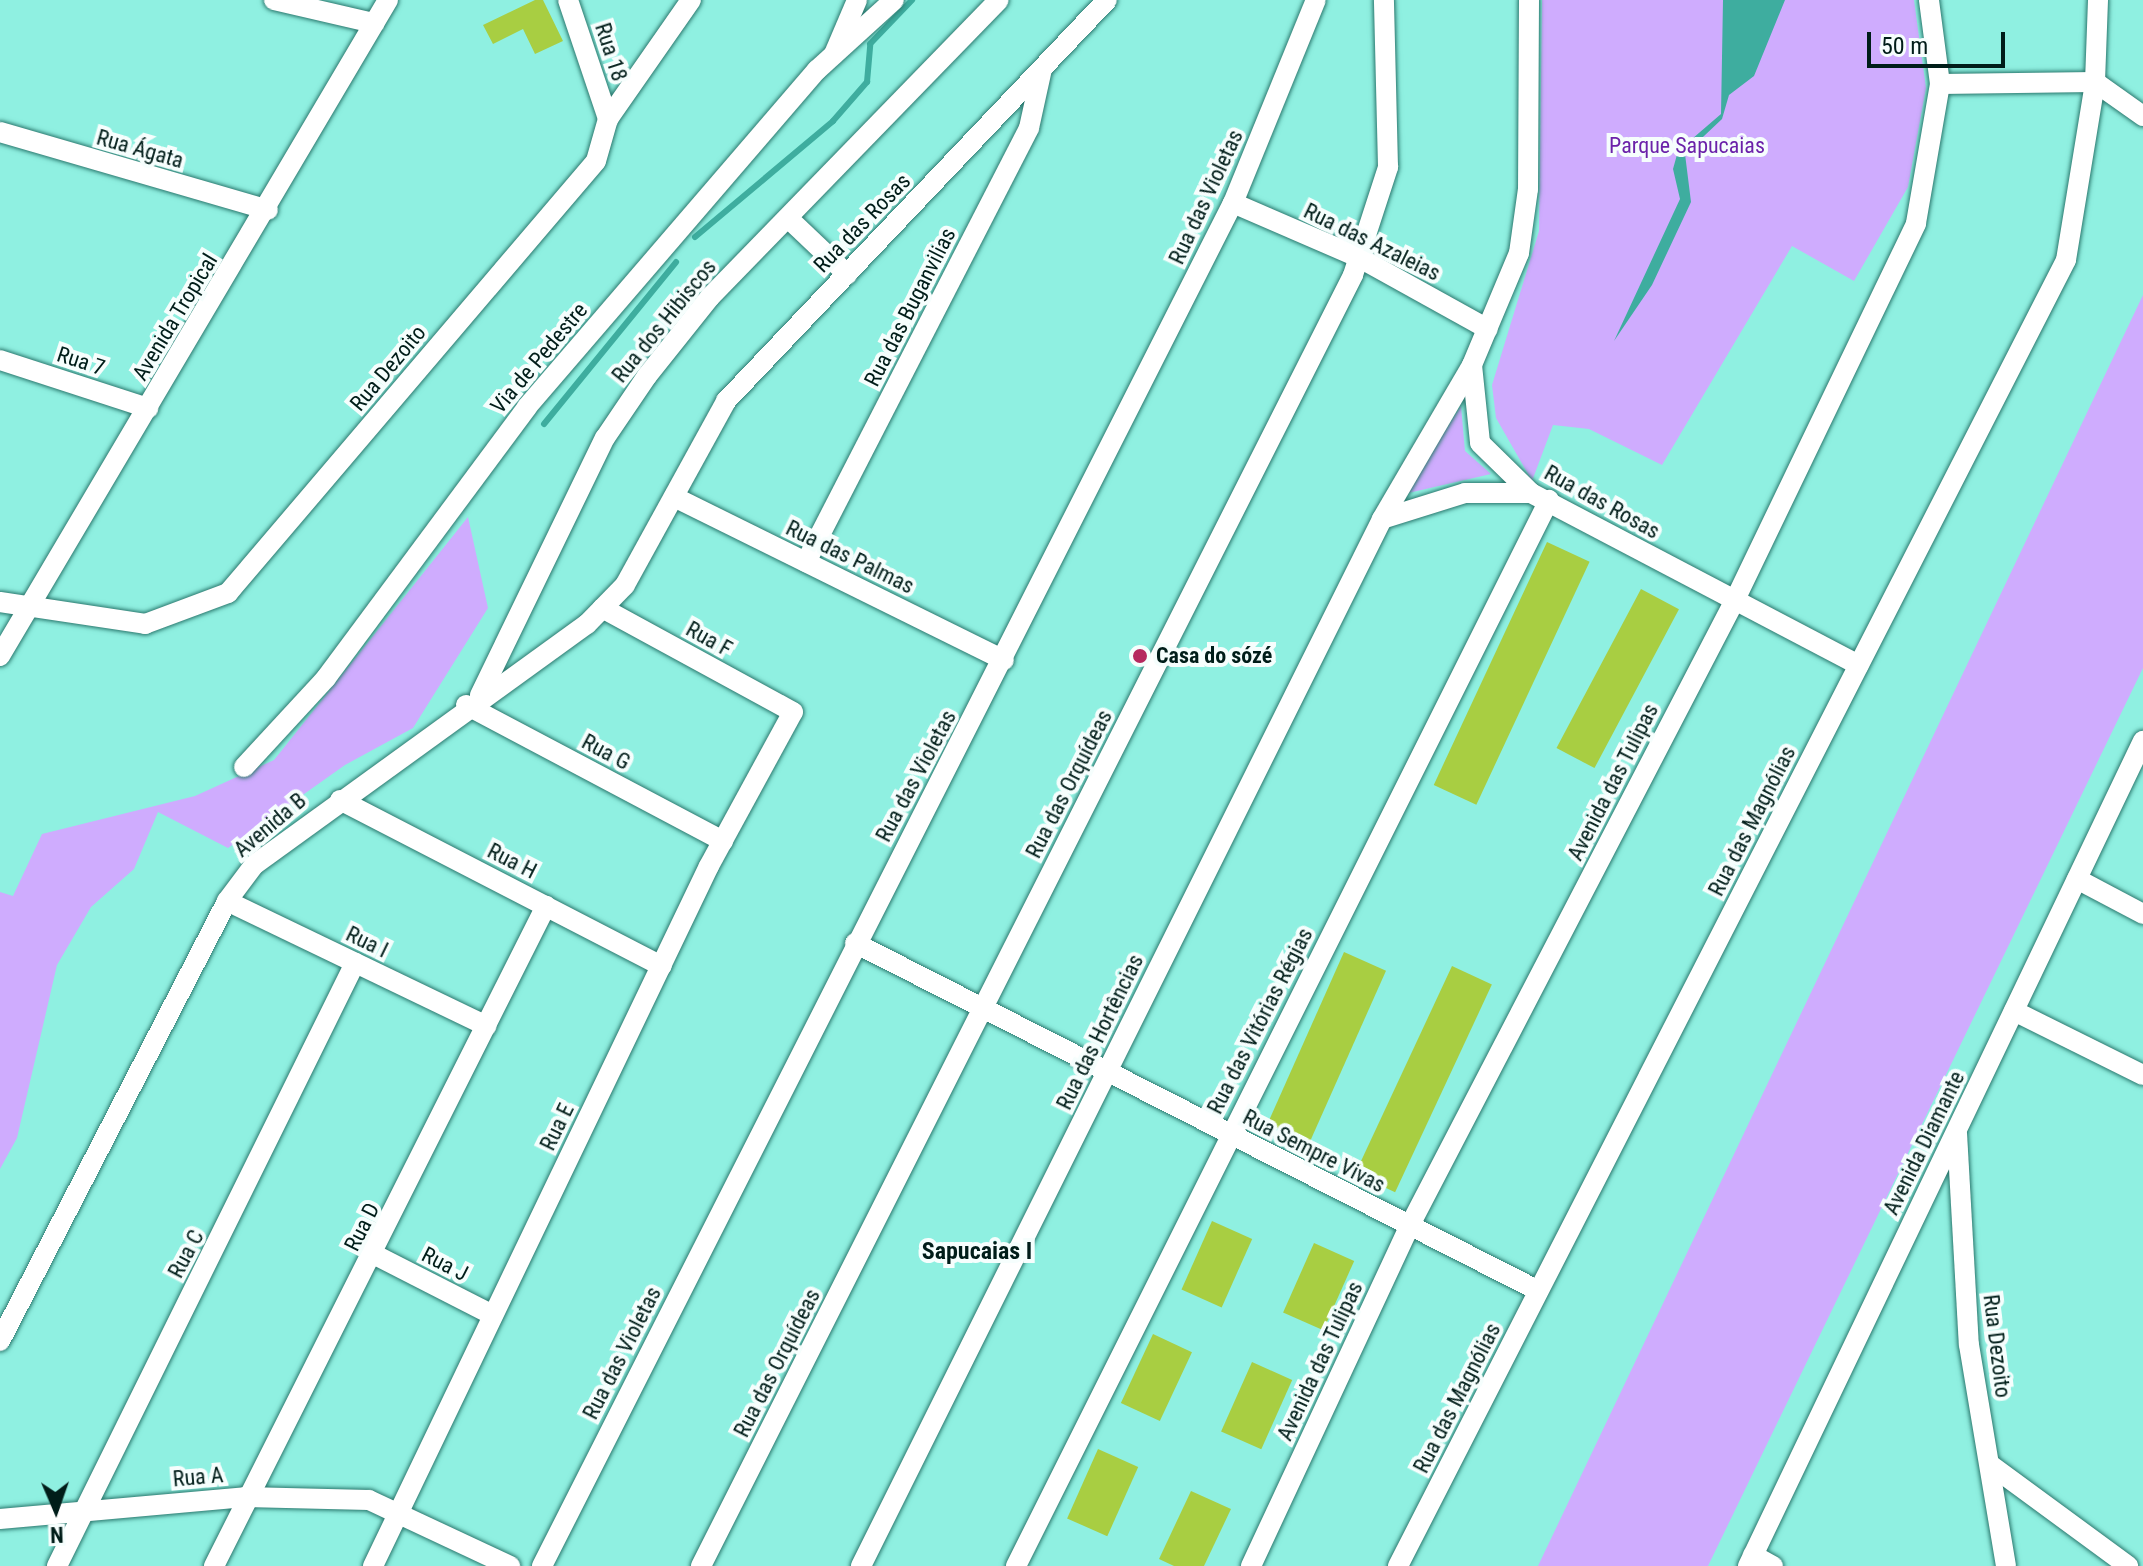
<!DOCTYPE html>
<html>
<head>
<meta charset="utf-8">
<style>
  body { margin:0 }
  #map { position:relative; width:2143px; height:1566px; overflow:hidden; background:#8ff0e1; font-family:"Roboto Condensed",sans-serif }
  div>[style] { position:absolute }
  .green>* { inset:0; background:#cfacfe }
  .water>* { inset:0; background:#3ead9f }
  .stream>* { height:6px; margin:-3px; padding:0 3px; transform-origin:3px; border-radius:3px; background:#3ead9f }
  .building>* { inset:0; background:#a8ce42; transform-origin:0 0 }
  .roads { filter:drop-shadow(0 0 2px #2b786e) drop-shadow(0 0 2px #2b786e) }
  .minor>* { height:20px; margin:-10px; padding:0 10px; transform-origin:10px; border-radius:10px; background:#fff }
  .dots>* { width:22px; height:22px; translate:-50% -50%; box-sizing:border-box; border:4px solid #f6fefd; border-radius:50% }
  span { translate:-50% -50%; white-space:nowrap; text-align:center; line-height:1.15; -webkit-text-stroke:8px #f6fefd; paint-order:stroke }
  .street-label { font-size:22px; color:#001d19 }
  .park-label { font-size:22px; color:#6b22a9 }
  .poi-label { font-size:22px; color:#001d19; font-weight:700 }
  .left { translate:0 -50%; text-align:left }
  .neighbourhood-label { font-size:24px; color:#001d19; font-weight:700 }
  .north { position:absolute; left:16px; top:1470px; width:80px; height:80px; -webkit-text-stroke:6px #f6fefd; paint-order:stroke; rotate:178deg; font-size:22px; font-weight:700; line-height:32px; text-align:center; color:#001d19 }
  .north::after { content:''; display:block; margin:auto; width:28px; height:36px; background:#001d19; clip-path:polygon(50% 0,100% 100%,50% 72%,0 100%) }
  .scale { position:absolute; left:1867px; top:32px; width:138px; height:36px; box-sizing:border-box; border:4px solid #001d19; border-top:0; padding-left:10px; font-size:24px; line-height:28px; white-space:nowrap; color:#001d19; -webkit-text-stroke:6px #f6fefd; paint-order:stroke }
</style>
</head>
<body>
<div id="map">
  <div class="green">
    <div style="clip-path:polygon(1542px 0,1914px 0,1926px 88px,1908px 187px,1854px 281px,1792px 246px,1662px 465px,1589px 429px,1553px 425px,1532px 481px,1496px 418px,1492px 385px,1539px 231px)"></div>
    <div style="clip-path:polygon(2143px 295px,2143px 668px,1708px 1566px,1538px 1566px)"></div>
    <div style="clip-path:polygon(1461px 406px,1465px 451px,1491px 474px,1404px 494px)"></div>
    <div style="clip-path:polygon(468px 517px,488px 608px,413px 728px,345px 765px,228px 848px,158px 812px,134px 869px,91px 907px,57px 965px,17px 1138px,0 1169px,0 892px,13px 896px,42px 834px,195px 796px,274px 760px)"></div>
  </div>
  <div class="water">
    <div style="clip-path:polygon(1723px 0,1785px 0,1754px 76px,1729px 95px,1722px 119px,1685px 154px,1691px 202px,1652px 285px,1614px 341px,1680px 199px,1673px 169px,1678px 151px,1721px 114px)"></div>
  </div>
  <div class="stream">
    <div style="left:695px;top:237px;width:180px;rotate:-40deg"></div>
    <div style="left:833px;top:121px;width:52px;rotate:-48.9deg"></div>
    <div style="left:867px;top:82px;width:38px;rotate:-85deg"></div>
    <div style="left:870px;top:44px;width:61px;rotate:-46.3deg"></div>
    <div style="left:544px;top:424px;width:209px;rotate:-50.8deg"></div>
  </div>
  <div class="building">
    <div style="clip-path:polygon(535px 0,543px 0,563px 41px,535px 54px,523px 29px,493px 44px,483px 25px)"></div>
    <div style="left:1547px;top:542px;width:47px;height:268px;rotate:25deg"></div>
    <div style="left:1641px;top:589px;width:43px;height:180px;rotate:28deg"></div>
    <div style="left:1344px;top:952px;width:46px;height:188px;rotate:24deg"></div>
    <div style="left:1452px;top:966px;width:44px;height:229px;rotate:25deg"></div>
    <div style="left:1212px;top:1221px;width:44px;height:75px;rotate:24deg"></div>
    <div style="left:1314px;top:1243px;width:44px;height:76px;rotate:24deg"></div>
    <div style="left:1153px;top:1334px;width:43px;height:76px;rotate:25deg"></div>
    <div style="left:1252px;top:1362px;width:44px;height:76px;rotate:24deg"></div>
    <div style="left:1098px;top:1449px;width:44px;height:76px;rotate:24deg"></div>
    <div style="clip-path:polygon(1191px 1491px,1231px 1509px,1204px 1566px,1174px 1566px,1159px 1559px)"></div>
  </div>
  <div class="roads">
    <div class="minor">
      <div style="left:274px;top:0;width:103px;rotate:13deg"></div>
      <div style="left:568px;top:0;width:126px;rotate:71.4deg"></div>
      <div style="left:1529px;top:0;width:189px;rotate:90.3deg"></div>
      <div style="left:1528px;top:189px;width:65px;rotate:98deg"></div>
      <div style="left:1519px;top:253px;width:121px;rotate:112.8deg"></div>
      <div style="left:1472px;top:365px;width:78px;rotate:84.1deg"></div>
      <div style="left:1480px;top:443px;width:71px;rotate:44.4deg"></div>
      <div style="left:1531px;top:493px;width:370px;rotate:27.7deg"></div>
      <div style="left:834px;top:54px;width:59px;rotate:-66.9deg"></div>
      <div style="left:1940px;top:84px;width:155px;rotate:-0.7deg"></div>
      <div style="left:2095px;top:82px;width:59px;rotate:35.3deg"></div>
      <div style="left:0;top:132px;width:279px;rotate:16.2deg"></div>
      <div style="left:1233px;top:203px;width:138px;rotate:23.4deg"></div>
      <div style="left:1360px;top:258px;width:146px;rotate:29deg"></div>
      <div style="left:790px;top:220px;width:79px;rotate:43.5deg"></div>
      <div style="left:0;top:360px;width:156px;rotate:18deg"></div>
      <div style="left:674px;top:497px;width:368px;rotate:26.3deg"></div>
      <div style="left:1382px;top:519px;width:87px;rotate:-17.4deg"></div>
      <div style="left:1465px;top:493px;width:66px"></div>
      <div style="left:806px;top:562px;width:488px;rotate:-62.8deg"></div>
      <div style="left:1029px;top:128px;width:60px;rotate:-77.6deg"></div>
      <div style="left:0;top:602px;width:147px;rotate:8.6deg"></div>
      <div style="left:145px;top:624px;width:89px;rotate:-20.5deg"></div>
      <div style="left:228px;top:593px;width:567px;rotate:-49.57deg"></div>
      <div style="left:596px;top:161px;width:44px;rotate:-74.1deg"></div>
      <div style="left:608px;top:119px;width:145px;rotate:-55.1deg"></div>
      <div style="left:0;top:656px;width:762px;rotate:-59.4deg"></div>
      <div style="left:480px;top:695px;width:286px;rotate:-64.1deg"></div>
      <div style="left:605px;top:438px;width:75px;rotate:-55.9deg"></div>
      <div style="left:647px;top:376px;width:101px;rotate:-51.4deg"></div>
      <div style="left:710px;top:297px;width:414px;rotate:-45.8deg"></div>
      <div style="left:466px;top:705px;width:291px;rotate:27.9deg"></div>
      <div style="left:244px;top:767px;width:121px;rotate:-47.3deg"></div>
      <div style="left:326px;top:678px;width:337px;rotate:-53.4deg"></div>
      <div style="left:527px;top:407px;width:445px;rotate:-49.3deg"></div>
      <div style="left:817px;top:70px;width:104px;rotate:-42.3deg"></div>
      <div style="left:340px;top:800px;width:362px;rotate:27.3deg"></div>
      <div style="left:2077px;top:879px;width:75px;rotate:27.9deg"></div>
      <div style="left:227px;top:901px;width:288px;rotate:25.7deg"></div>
      <div style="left:855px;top:943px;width:767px;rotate:26.97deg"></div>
      <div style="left:2014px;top:1011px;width:144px;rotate:26.4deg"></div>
      <div style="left:1957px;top:1133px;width:212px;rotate:86.8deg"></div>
      <div style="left:1969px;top:1345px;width:224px;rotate:80.5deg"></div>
      <div style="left:375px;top:1255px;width:132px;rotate:27deg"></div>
      <div style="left:0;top:1341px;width:495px;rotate:-62.7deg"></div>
      <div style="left:227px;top:901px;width:45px;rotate:-53.1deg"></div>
      <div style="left:254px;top:865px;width:411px;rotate:-35.9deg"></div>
      <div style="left:587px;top:624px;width:54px;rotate:-45.7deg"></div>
      <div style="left:625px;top:585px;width:210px;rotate:-61.2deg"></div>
      <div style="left:726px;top:401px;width:553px;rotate:-46.47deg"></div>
      <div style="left:1992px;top:1466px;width:169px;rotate:36.3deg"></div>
      <div style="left:0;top:1519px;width:246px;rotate:-5.1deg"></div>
      <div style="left:245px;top:1497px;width:124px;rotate:1.4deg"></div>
      <div style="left:369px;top:1500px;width:156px;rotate:25.1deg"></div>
      <div style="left:1753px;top:1555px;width:23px;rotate:29deg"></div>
      <div style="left:57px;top:1566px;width:673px;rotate:-63.7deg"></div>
      <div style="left:214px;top:1566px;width:739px;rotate:-63.3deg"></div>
      <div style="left:373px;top:1566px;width:776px;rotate:-64.36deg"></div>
      <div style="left:709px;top:866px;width:175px;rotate:-61.4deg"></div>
      <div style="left:793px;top:712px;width:217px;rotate:-151.4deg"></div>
      <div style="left:542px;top:1566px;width:1528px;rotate:-63.12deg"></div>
      <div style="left:1233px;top:203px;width:219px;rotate:-67.8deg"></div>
      <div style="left:701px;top:1566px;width:1446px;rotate:-63.2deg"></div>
      <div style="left:1353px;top:275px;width:114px;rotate:-72deg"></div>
      <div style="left:1388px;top:167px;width:167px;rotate:-91.4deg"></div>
      <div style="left:861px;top:1566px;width:1169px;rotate:-63.54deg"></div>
      <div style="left:1382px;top:519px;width:178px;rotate:-59.7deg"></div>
      <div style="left:1016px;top:1566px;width:1192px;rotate:-63.43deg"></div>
      <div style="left:1251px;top:1566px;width:374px;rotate:-65deg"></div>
      <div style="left:1409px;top:1227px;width:704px;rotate:-62.53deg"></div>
      <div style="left:1734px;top:602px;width:420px;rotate:-64.3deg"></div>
      <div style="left:1916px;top:223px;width:141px;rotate:-80.2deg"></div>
      <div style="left:1940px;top:84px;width:85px;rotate:-97.5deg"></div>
      <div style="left:1398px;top:1566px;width:1467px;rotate:-62.91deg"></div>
      <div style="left:2066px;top:260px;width:180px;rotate:-80.7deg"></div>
      <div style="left:2095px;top:82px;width:82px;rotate:-87.9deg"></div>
      <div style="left:1748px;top:1566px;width:915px;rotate:-64.42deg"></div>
    </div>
  </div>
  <div class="dots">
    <div style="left:1140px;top:656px;background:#b6295f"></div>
  </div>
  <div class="street-label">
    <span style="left:611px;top:52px;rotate:72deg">Rua 18</span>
    <span style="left:140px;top:149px;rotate:16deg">Rua Ágata</span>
    <span style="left:1206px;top:197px;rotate:-65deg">Rua das Violetas</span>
    <span style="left:862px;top:223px;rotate:-46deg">Rua das Rosas</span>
    <span style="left:1372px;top:242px;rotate:26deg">Rua das Azaleias</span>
    <span style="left:910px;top:307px;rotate:-63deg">Rua das Buganvilias</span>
    <span style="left:175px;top:317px;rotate:-59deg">Avenida Tropical</span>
    <span style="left:664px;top:321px;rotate:-51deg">Rua dos Hibiscos</span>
    <span style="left:539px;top:358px;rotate:-50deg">Via de Pedestre</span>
    <span style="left:81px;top:361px;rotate:18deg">Rua 7</span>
    <span style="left:388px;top:368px;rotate:-50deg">Rua Dezoito</span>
    <span style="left:1602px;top:502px;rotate:29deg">Rua das Rosas</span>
    <span style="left:850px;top:557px;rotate:26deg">Rua das Palmas</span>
    <span style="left:709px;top:639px;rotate:29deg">Rua F</span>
    <span style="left:606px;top:752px;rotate:28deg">Rua G</span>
    <span style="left:916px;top:776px;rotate:-62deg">Rua das Violetas</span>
    <span style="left:1613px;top:782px;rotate:-63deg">Avenida das Tulipas</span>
    <span style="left:1069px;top:784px;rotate:-63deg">Rua das Orquídeas</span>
    <span style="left:1752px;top:821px;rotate:-63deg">Rua das Magnólias</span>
    <span style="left:270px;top:825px;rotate:-40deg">Avenida B</span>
    <span style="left:512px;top:861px;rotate:27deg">Rua H</span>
    <span style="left:367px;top:942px;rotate:26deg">Rua I</span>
    <span style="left:1260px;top:1021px;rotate:-63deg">Rua das Vitórias Régias</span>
    <span style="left:1100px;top:1032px;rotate:-64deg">Rua das Hortências</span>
    <span style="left:557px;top:1127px;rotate:-64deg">Rua E</span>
    <span style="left:1924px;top:1143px;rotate:-64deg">Avenida Diamante</span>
    <span style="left:1314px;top:1151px;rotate:27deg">Rua Sempre Vivas</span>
    <span style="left:362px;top:1227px;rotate:-63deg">Rua D</span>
    <span style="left:186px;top:1254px;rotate:-62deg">Rua C</span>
    <span style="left:445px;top:1264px;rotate:27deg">Rua J</span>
    <span style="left:1997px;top:1346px;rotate:83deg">Rua Dezoito</span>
    <span style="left:622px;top:1353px;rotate:-63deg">Rua das Violetas</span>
    <span style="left:1320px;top:1361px;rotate:-65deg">Avenida das Tulipas</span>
    <span style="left:777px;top:1363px;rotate:-63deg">Rua das Orquídeas</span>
    <span style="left:1457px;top:1398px;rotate:-63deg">Rua das Magnólias</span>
    <span style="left:198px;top:1477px;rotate:-5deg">Rua A</span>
  </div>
  <div class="park-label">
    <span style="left:1687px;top:146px">Parque Sapucaias</span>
  </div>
  <div class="poi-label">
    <span class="left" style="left:1156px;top:656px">Casa do sózé</span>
  </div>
  <div class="neighbourhood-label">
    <span style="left:977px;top:1252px">Sapucaias I</span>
  </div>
  <div class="north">N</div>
  <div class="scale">50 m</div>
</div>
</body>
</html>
